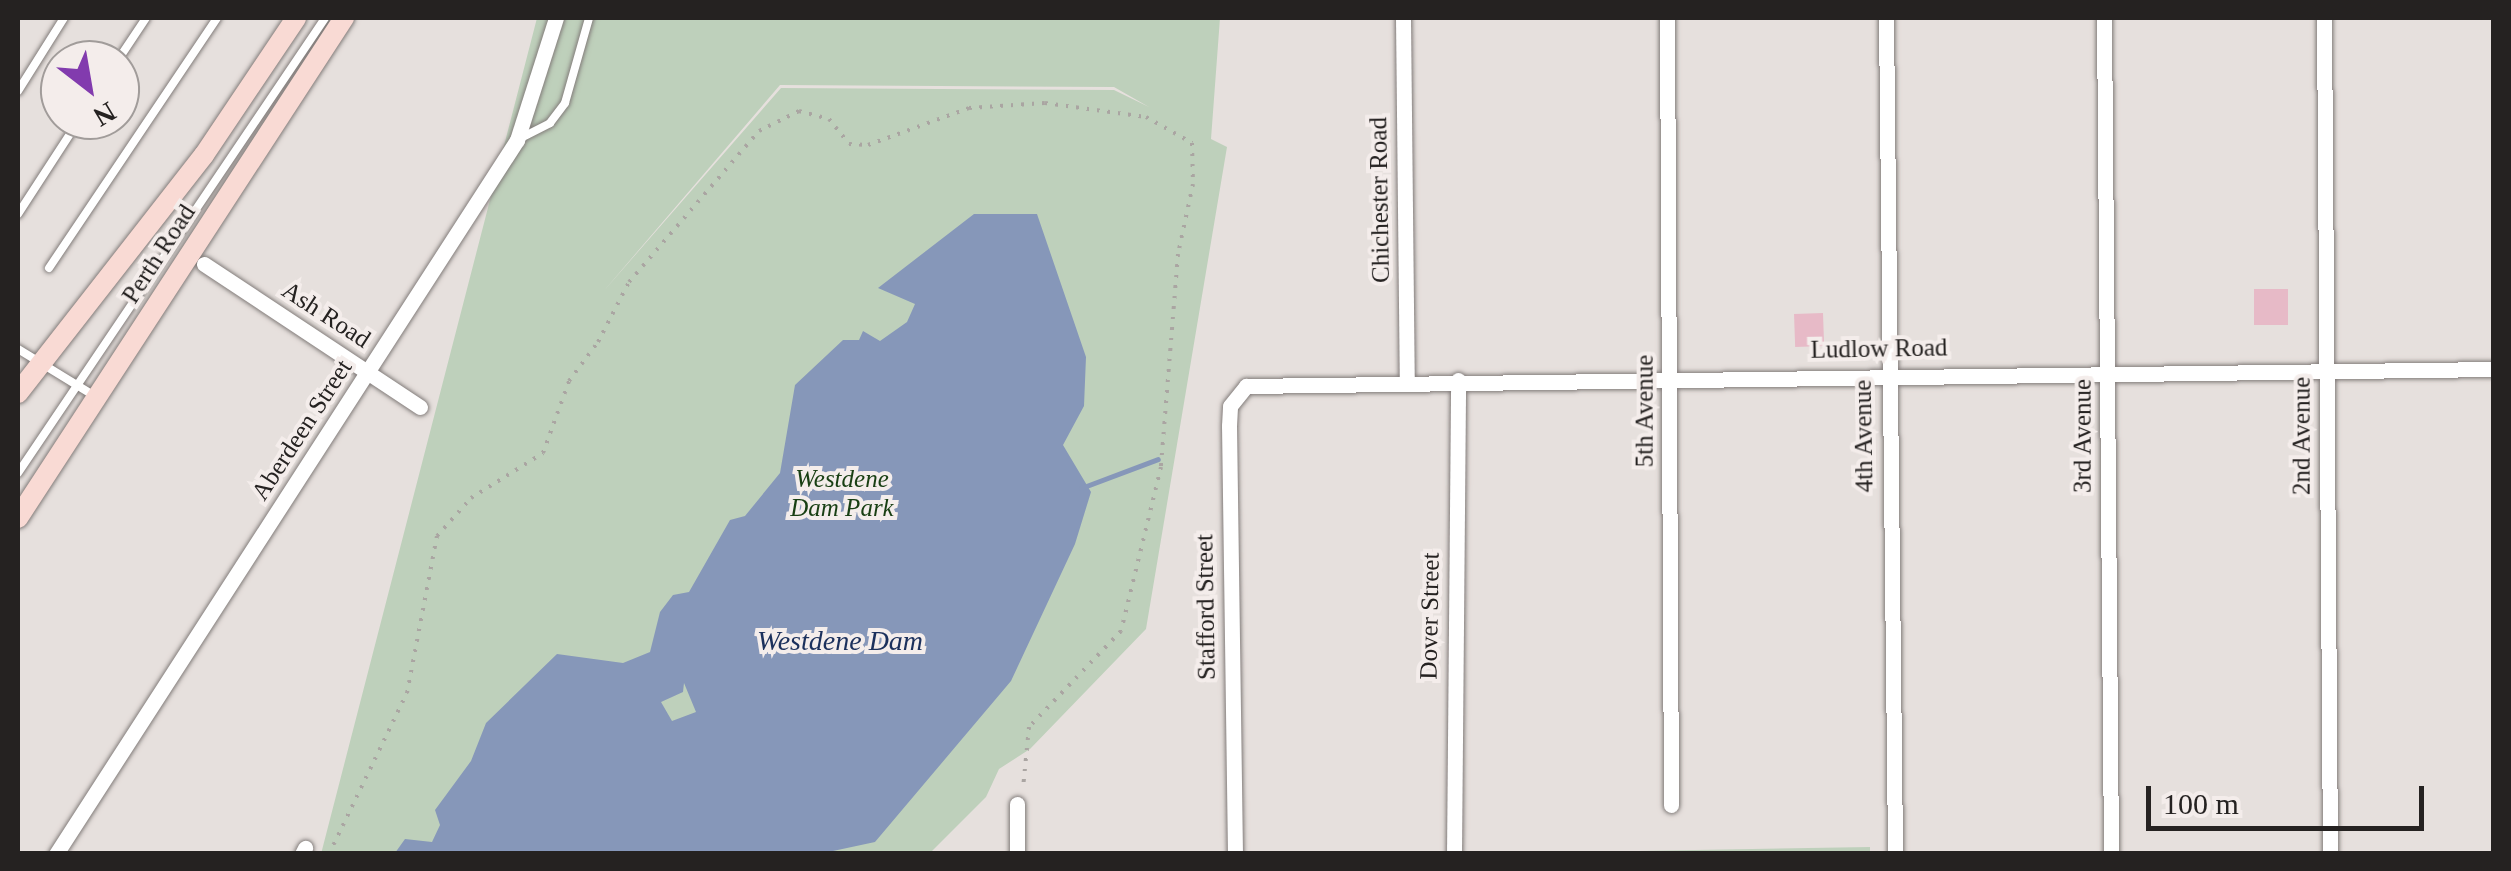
<!DOCTYPE html>
<html>
<head>
<meta charset="utf-8">
<style>
  body { margin:0 }
  #map { position:relative; width:2511px; height:871px; overflow:hidden; background:#e6e0dd; font-family:Georgia,serif }
  div>[style] { position:absolute }
  .green>* { inset:0; background:#bed0bb }
  .water>* { inset:0; background:#8697b9 }
  .stream>* { height:5px; margin:-2.5px; padding:0 2.5px; transform-origin:2.5px; border-radius:2.5px; background:#8697b9 }
  .building>* { inset:0; background:#e7bac7; transform-origin:0 0 }
  .path>* { height:4px; margin-top:-2px; transform-origin:0; background:repeating-linear-gradient(90deg,#aaa5a2 0 2.5px,transparent 0 10.5px) }
  .roads { filter:drop-shadow(0 0 2px #827c7a) drop-shadow(0 0 2px #827c7a) }
  .lane>* { height:8px; margin:-4px; padding:0 4px; transform-origin:4px; border-radius:4px; background:#fff }
  .street>* { height:15px; margin:-7.5px; padding:0 7.5px; transform-origin:7.5px; border-radius:7.5px; background:#fff }
  .secondary>* { height:20px; margin:-10px; padding:0 10px; transform-origin:10px; border-radius:10px; background:#f9dad4 }
  span { translate:-50% -50%; white-space:nowrap; text-align:center; line-height:1.15; -webkit-text-stroke:8px #f4edeb; paint-order:stroke }
  .street-label { font-size:25px; color:#252221 }
  .park-label { font-size:25px; color:#183f13; font-style:italic }
  .water-label { font-size:28px; color:#1b305c; font-style:italic }
  .frame { position:absolute; inset:0; border:20px solid #252221; pointer-events:none }
  .north { position:absolute; left:40px; top:40px; width:100px; height:100px; box-sizing:border-box; background:#f4edeb; border:2px solid #a19c9a; border-radius:50%; rotate:149deg; font-size:28px; font-weight:700; line-height:40px; text-align:center; color:#252221 }
  .north::after { content:''; display:block; margin:auto; width:35px; height:45px; background:#823bae; clip-path:polygon(50% 0,100% 100%,50% 72%,0 100%) }
  .scale { position:absolute; left:2146px; top:786px; width:278px; height:45px; box-sizing:border-box; border:5px solid #252221; border-top:0; padding-left:12px; font-size:30px; line-height:35px; white-space:nowrap; color:#252221; -webkit-text-stroke:8px #f4edeb; paint-order:stroke }
</style>
</head>
<body>
<div id="map">
  <div class="green">
    <div style="clip-path:polygon(evenodd,537px 18px,1220px 18px,1211px 139px,1227px 147px,1146px 629px,1030px 749px,999px 769px,986px 797px,930px 853px,321px 854px,537px 18px,780px 85px,1114px 87px,1149px 107px,1114px 90px,781px 88px,602px 293px,780px 85px)"></div>
    <div style="clip-path:polygon(1870px 847px,1870px 854px,1525px 853px)"></div>
  </div>
  <div class="water">
    <div style="clip-path:polygon(evenodd,974px 214px,1037px 214px,1086px 357px,1084px 406px,1063px 445px,1091px 492px,1075px 544px,1011px 681px,875px 842px,819px 854px,395px 853px,405px 839px,432px 842px,440px 825px,435px 810px,471px 761px,486px 723px,557px 654px,623px 663px,650px 652px,660px 612px,673px 595px,689px 592px,730px 520px,745px 516px,780px 473px,795px 385px,843px 340px,859px 340px,863px 331px,880px 341px,907px 322px,915px 304px,878px 288px,974px 214px,684px 683px,696px 712px,672px 721px,661px 702px,683px 692px,684px 683px)"></div>
  </div>
  <div class="stream">
    <div style="left:1081px;top:488px;width:82px;rotate:-20.6deg"></div>
  </div>
  <div class="building">
    <div style="left:2288px;top:289px;width:36px;height:34px;rotate:90deg"></div>
    <div style="left:1823px;top:313px;width:33px;height:29px;rotate:88deg"></div>
  </div>
  <div class="path">
    <div style="left:329px;top:854px;width:179px;rotate:-64.2deg"></div>
    <div style="left:407px;top:693px;width:160px;rotate:-79.2deg"></div>
    <div style="left:437px;top:536px;width:51px;rotate:-48.2deg"></div>
    <div style="left:471px;top:498px;width:85px;rotate:-32deg"></div>
    <div style="left:543px;top:453px;width:77px;rotate:-70.1deg"></div>
    <div style="left:569px;top:381px;width:49px;rotate:-53.4deg"></div>
    <div style="left:598px;top:342px;width:68px;rotate:-62.7deg"></div>
    <div style="left:629px;top:282px;width:199px;rotate:-49.3deg"></div>
    <div style="left:759px;top:131px;width:45px;rotate:-26.6deg"></div>
    <div style="left:799px;top:111px;width:31px;rotate:15deg"></div>
    <div style="left:829px;top:119px;width:32px;rotate:51deg"></div>
    <div style="left:849px;top:144px;width:19px;rotate:3deg"></div>
    <div style="left:868px;top:145px;width:108px;rotate:-20.1deg"></div>
    <div style="left:969px;top:108px;width:76px;rotate:-3.8deg"></div>
    <div style="left:1045px;top:103px;width:102px;rotate:7.9deg"></div>
    <div style="left:1146px;top:117px;width:53px;rotate:29.5deg"></div>
    <div style="left:1192px;top:143px;width:41px;rotate:88.6deg"></div>
    <div style="left:1193px;top:184px;width:72px;rotate:102.1deg"></div>
    <div style="left:1178px;top:254px;width:214px;rotate:94.6deg"></div>
    <div style="left:1161px;top:467px;width:169px;rotate:103.7deg"></div>
    <div style="left:1121px;top:631px;width:133px;rotate:133.8deg"></div>
    <div style="left:1029px;top:727px;width:61px;rotate:95.6deg"></div>
  </div>
  <div class="roads">
    <div class="lane">
      <div style="left:118px;top:60px;width:50px;rotate:-56.3deg"></div>
      <div style="left:18px;top:91px;width:86px;rotate:-57.8deg"></div>
      <div style="left:517px;top:140px;width:37px;rotate:-27deg"></div>
      <div style="left:550px;top:123px;width:25px;rotate:-53deg"></div>
      <div style="left:565px;top:103px;width:88px;rotate:-74.2deg"></div>
      <div style="left:18px;top:214px;width:112px;rotate:-57deg"></div>
      <div style="left:49px;top:268px;width:301px;rotate:-56.1deg"></div>
      <div style="left:18px;top:349px;width:88px;rotate:31.5deg"></div>
      <div style="left:18px;top:473px;width:549px;rotate:-55.99deg"></div>
    </div>
    <div class="street">
      <div style="left:1403px;top:18px;width:365px;rotate:89.4deg"></div>
      <div style="left:1667px;top:18px;width:787px;rotate:89.71deg"></div>
      <div style="left:1886px;top:18px;width:836px;rotate:89.38deg"></div>
      <div style="left:2104px;top:18px;width:836px;rotate:89.52deg"></div>
      <div style="left:2324px;top:18px;width:836px;rotate:89.59deg"></div>
      <div style="left:204px;top:264px;width:259px;rotate:33.5deg"></div>
      <div style="left:1017px;top:804px;width:50px;rotate:90deg"></div>
      <div style="left:56px;top:854px;width:850px;rotate:-57.15deg"></div>
      <div style="left:517px;top:140px;width:128px;rotate:-72.3deg"></div>
      <div style="left:302px;top:854px;width:7px;rotate:-63deg"></div>
      <div style="left:1235px;top:854px;width:428px;rotate:-90.8deg"></div>
      <div style="left:1229px;top:426px;width:20px;rotate:-87deg"></div>
      <div style="left:1230px;top:406px;width:26px;rotate:-51deg"></div>
      <div style="left:1246px;top:386px;width:1248px;rotate:-0.78deg"></div>
      <div style="left:1454px;top:854px;width:474px;rotate:-89.5deg"></div>
    </div>
    <div class="secondary">
      <div style="left:18px;top:393px;width:302px;rotate:-52deg"></div>
      <div style="left:204px;top:155px;width:165px;rotate:-56.1deg"></div>
      <div style="left:18px;top:518px;width:597px;rotate:-56.9deg"></div>
    </div>
  </div>
  <div class="street-label">
    <span style="left:1380px;top:200px;rotate:-91deg">Chichester Road</span>
    <span style="left:159px;top:254px;rotate:-57deg">Perth Road</span>
    <span style="left:326px;top:315px;rotate:33deg">Ash Road</span>
    <span style="left:1879px;top:349px;rotate:-1deg">Ludlow Road</span>
    <span style="left:1645px;top:411px;rotate:-90deg">5th Avenue</span>
    <span style="left:302px;top:430px;rotate:-57deg">Aberdeen Street</span>
    <span style="left:1864px;top:436px;rotate:-91deg">4th Avenue</span>
    <span style="left:2083px;top:436px;rotate:-90deg">3rd Avenue</span>
    <span style="left:2302px;top:436px;rotate:-90deg">2nd Avenue</span>
    <span style="left:1206px;top:607px;rotate:-91deg">Stafford Street</span>
    <span style="left:1430px;top:616px;rotate:-89deg">Dover Street</span>
  </div>
  <div class="park-label">
    <span style="left:842px;top:494px">Westdene<br>Dam Park</span>
  </div>
  <div class="water-label">
    <span style="left:840px;top:641px">Westdene Dam</span>
  </div>
  <div class="frame"></div>
  <div class="north">N</div>
  <div class="scale">100 m</div>
</div>
</body>
</html>
